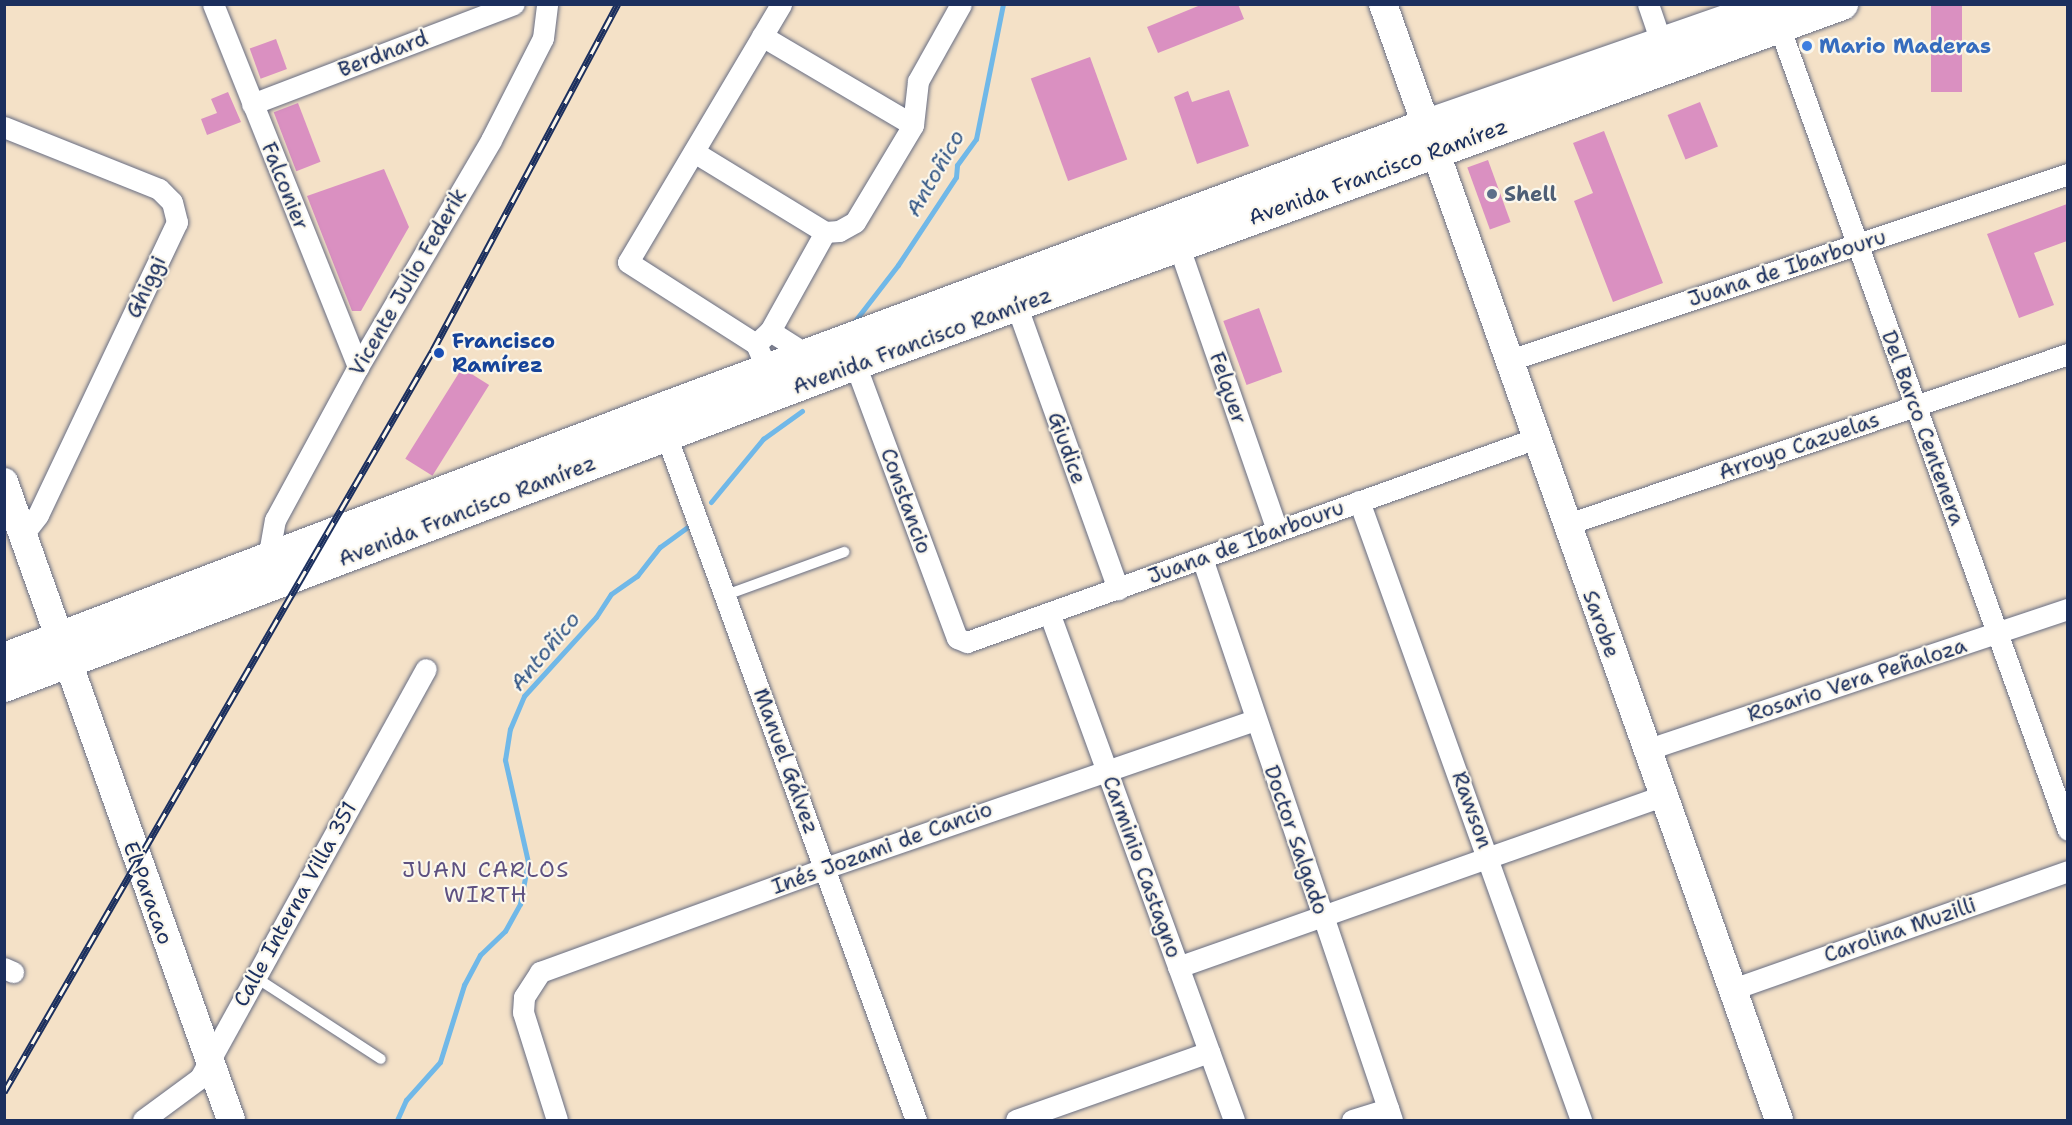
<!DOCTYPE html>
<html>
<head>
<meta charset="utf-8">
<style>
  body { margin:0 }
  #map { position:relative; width:2072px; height:1125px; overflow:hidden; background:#f4e1c7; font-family:"Shantell Sans",sans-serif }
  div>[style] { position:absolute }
  .stream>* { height:5px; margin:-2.5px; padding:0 2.5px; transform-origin:2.5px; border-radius:2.5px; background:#70b8e8 }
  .building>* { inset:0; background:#da90c1; transform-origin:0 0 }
  .roads { filter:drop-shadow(0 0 2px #676d83) drop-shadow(0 0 2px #676d83) }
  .lane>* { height:10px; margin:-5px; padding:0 5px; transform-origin:5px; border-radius:5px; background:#fff }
  .street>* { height:21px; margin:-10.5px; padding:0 10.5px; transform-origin:10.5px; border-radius:10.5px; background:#fff }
  .secondary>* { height:28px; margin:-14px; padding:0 14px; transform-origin:14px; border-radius:14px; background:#fff }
  .primary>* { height:32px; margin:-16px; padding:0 16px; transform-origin:16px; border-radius:16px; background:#fff }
  .rail>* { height:7px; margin-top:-3.5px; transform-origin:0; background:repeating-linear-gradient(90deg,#fbf7ec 0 14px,#1b2f5e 0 28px); box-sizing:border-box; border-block:2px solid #1b2f5e }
  .dots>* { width:16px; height:16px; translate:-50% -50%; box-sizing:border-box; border:3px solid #fbf7ec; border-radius:50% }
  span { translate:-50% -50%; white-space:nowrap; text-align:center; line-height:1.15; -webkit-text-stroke:4.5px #fbf7ec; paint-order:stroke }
  .shop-label { font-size:21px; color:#366cbe; font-weight:700 }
  .left { translate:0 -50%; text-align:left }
  .street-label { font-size:21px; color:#1b2f5e }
  .service-label { font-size:21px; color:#4e5e75; font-weight:700 }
  .transit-label { font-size:21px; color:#164399; font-weight:700 }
  .water-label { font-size:22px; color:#355887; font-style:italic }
  .neighbourhood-label { font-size:22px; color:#5e5181; letter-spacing:1.5px }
  .frame { position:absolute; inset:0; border:6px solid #1b2f5e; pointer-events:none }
</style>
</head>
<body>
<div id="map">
  <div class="stream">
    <div style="left:851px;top:326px;width:77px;rotate:-52.4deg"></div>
    <div style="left:898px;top:265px;width:105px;rotate:-56.6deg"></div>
    <div style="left:956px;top:177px;width:12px;rotate:-85deg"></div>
    <div style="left:957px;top:165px;width:32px;rotate:-54deg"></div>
    <div style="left:976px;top:139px;width:138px;rotate:-78.7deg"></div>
    <div style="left:711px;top:502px;width:82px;rotate:-50.5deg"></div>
    <div style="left:763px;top:439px;width:48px;rotate:-35.7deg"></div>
    <div style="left:397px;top:1120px;width:22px;rotate:-66deg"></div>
    <div style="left:406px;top:1100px;width:51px;rotate:-48.2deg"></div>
    <div style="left:440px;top:1062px;width:81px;rotate:-72.7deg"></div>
    <div style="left:464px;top:985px;width:34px;rotate:-62deg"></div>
    <div style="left:480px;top:955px;width:35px;rotate:-44deg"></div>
    <div style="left:505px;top:931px;width:31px;rotate:-61deg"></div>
    <div style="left:520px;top:904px;width:43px;rotate:-79.2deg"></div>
    <div style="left:528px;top:862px;width:105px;rotate:-102.7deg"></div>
    <div style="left:505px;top:760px;width:31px;rotate:-81deg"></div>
    <div style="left:510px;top:729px;width:36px;rotate:-67deg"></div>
    <div style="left:524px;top:696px;width:107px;rotate:-47.7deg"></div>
    <div style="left:596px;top:617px;width:27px;rotate:-57deg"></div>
    <div style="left:611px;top:594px;width:32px;rotate:-35deg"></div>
    <div style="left:637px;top:576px;width:37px;rotate:-52deg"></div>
    <div style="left:660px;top:547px;width:37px;rotate:-36deg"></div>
  </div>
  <div class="building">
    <div style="clip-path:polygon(1203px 4px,1238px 4px,1244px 19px,1158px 53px,1147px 27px)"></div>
    <div style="left:1931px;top:4px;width:31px;height:88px"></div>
    <div style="left:276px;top:39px;width:32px;height:28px;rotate:70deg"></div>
    <div style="left:1090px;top:57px;width:109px;height:63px;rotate:70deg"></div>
    <div style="clip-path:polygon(1229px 90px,1249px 146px,1197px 164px,1174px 97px,1188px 91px,1192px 102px)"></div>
    <div style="clip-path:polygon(228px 92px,241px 122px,207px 135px,201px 119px,217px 113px,211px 99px)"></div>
    <div style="left:1700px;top:102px;width:48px;height:35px;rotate:68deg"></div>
    <div style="left:298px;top:103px;width:63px;height:26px;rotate:69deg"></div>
    <div style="clip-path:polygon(1604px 131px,1663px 283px,1613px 302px,1574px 201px,1593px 193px,1573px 143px)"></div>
    <div style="left:1488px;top:160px;width:66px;height:22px;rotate:70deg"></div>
    <div style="clip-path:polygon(384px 169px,409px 227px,361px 311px,352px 311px,307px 196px)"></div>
    <div style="clip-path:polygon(2067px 204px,2067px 241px,2034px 253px,2054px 305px,2019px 318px,1987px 234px)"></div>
    <div style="left:1259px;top:308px;width:68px;height:38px;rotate:70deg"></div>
    <div style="left:462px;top:368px;width:32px;height:107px;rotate:32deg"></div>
  </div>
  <div class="roads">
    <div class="lane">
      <div style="left:726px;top:595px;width:126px;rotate:-20deg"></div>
      <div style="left:255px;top:977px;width:150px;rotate:33.1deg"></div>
    </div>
    <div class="street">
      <div style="left:213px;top:4px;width:391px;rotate:68.2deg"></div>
      <div style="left:1648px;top:4px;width:43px;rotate:71.1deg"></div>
      <div style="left:1779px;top:26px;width:854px;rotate:70.23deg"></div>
      <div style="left:762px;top:36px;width:175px;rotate:30.5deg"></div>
      <div style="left:252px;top:104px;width:280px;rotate:-20.9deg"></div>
      <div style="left:4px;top:127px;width:167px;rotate:21.8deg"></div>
      <div style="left:159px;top:189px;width:18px;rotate:45deg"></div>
      <div style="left:172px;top:202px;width:21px;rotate:76deg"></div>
      <div style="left:177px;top:222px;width:324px;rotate:115.4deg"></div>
      <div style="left:38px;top:515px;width:24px;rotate:128deg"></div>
      <div style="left:694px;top:152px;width:153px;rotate:31.4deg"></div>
      <div style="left:1179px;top:247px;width:299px;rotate:70.9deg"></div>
      <div style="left:1017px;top:307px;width:300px;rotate:70.3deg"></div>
      <div style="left:770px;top:331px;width:49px;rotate:32.4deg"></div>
      <div style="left:756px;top:344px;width:19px;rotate:-43deg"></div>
      <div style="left:770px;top:331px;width:113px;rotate:-60.9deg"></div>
      <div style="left:825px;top:232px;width:14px;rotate:-4deg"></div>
      <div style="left:839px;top:231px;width:18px;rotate:-29deg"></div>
      <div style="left:855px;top:222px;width:113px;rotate:-59.1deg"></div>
      <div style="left:913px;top:125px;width:44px;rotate:-83.5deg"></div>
      <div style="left:918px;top:81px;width:88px;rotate:-60.8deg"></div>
      <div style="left:1507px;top:361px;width:591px;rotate:-18.43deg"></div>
      <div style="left:855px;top:364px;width:292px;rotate:69.6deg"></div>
      <div style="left:957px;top:638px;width:11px;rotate:22deg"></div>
      <div style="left:967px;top:642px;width:602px;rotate:-19.7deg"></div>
      <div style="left:768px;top:372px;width:30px;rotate:-113deg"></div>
      <div style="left:756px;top:344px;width:152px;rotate:-147.4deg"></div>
      <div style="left:628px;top:262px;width:300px;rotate:-59.3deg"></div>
      <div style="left:666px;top:435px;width:729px;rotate:69.95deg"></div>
      <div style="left:1359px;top:501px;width:658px;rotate:70.27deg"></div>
      <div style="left:1565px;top:525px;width:531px;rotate:-18.78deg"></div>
      <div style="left:1202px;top:558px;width:593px;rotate:71.32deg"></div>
      <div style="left:268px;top:559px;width:40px;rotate:-80deg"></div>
      <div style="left:275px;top:520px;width:174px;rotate:-61.5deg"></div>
      <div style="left:358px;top:367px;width:263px;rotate:-59.6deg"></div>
      <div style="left:491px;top:140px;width:114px;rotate:-63deg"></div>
      <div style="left:543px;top:38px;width:34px;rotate:-83deg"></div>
      <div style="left:1050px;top:615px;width:537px;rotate:69.98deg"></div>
      <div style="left:1646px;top:750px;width:445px;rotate:-18.5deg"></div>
      <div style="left:1178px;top:967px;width:513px;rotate:-19.46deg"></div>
      <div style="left:4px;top:968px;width:10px;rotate:24deg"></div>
      <div style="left:1733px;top:989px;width:355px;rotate:-19.4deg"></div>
      <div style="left:143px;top:1120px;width:71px;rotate:-36.4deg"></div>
      <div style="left:200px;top:1078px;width:467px;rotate:-61.1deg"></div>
      <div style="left:557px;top:1120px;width:113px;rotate:-107.5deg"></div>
      <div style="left:523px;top:1012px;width:15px;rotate:-86deg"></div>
      <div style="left:524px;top:997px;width:30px;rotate:-57deg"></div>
      <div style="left:540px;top:972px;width:303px;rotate:-20deg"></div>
      <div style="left:825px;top:868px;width:454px;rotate:-19deg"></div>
      <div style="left:1016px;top:1120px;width:205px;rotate:-19.4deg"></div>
      <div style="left:1352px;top:1120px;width:38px;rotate:-17deg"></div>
    </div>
    <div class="secondary">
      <div style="left:1383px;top:4px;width:1184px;rotate:70.46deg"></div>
      <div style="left:4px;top:482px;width:677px;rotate:70.41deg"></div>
    </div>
    <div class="primary">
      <div style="left:4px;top:659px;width:706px;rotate:-20.82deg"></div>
      <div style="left:664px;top:408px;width:811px;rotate:-20.36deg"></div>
      <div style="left:1424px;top:126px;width:372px;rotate:-19.2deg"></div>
      <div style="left:4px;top:686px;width:907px;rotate:-20.73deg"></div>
      <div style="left:852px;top:365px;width:1054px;rotate:-20.03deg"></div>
    </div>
  </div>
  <div class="rail">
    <div style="left:4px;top:1092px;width:857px;rotate:-59.96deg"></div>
    <div style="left:433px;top:350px;width:392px;rotate:-61.9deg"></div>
  </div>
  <div class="dots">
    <div style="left:1807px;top:46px;background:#3f7fe0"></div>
    <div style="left:1492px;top:194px;background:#5c6f8a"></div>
    <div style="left:439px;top:353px;background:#1a4fb4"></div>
  </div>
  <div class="shop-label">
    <span class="left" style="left:1819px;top:46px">Mario Maderas</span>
  </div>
  <div class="street-label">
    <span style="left:383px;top:54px;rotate:-21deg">Berdnard</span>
    <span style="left:1378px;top:172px;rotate:-20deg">Avenida Francisco Ramírez</span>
    <span style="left:285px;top:186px;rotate:68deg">Falconier</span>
    <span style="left:1787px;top:268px;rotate:-18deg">Juana de Ibarbouru</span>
    <span style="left:408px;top:282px;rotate:-60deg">Vicente Julio Federik</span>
    <span style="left:146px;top:287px;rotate:-65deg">Ghiggi</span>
    <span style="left:922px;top:341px;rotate:-20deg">Avenida Francisco Ramírez</span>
    <span style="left:1228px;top:388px;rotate:71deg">Felquer</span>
    <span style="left:1923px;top:428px;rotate:70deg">Del Barco Centenera</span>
    <span style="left:1799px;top:446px;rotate:-19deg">Arroyo Cazuelas</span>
    <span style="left:1067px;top:448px;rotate:70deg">Giudice</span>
    <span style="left:906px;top:501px;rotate:70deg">Constancio</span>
    <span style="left:467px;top:511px;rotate:-21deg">Avenida Francisco Ramírez</span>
    <span style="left:1246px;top:542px;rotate:-20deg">Juana de Ibarbouru</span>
    <span style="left:1601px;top:624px;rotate:70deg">Sarobe</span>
    <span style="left:1857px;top:680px;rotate:-18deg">Rosario Vera Peñaloza</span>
    <span style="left:786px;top:761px;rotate:70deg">Manuel Gálvez</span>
    <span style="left:1472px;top:810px;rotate:70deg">Rawson</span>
    <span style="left:1296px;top:840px;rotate:71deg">Doctor Salgado</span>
    <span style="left:882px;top:848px;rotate:-20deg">Inés Jozami de Cancio</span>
    <span style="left:1142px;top:867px;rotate:70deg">Carminio Castagno</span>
    <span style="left:148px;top:893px;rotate:70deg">El Paracao</span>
    <span style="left:295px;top:904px;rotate:-61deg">Calle Interna Villa 351</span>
    <span style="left:1900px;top:930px;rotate:-19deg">Carolina Muzilli</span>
  </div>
  <div class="service-label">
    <span class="left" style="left:1504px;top:194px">Shell</span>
  </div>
  <div class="transit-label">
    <span class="left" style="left:452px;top:353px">Francisco<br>Ramírez</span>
  </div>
  <div class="water-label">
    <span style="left:935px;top:173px;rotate:-60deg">Antoñico</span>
    <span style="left:545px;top:651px;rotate:-50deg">Antoñico</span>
  </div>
  <div class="neighbourhood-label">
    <span style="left:486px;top:882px">JUAN CARLOS<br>WIRTH</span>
  </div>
  <div class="frame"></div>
</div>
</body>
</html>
